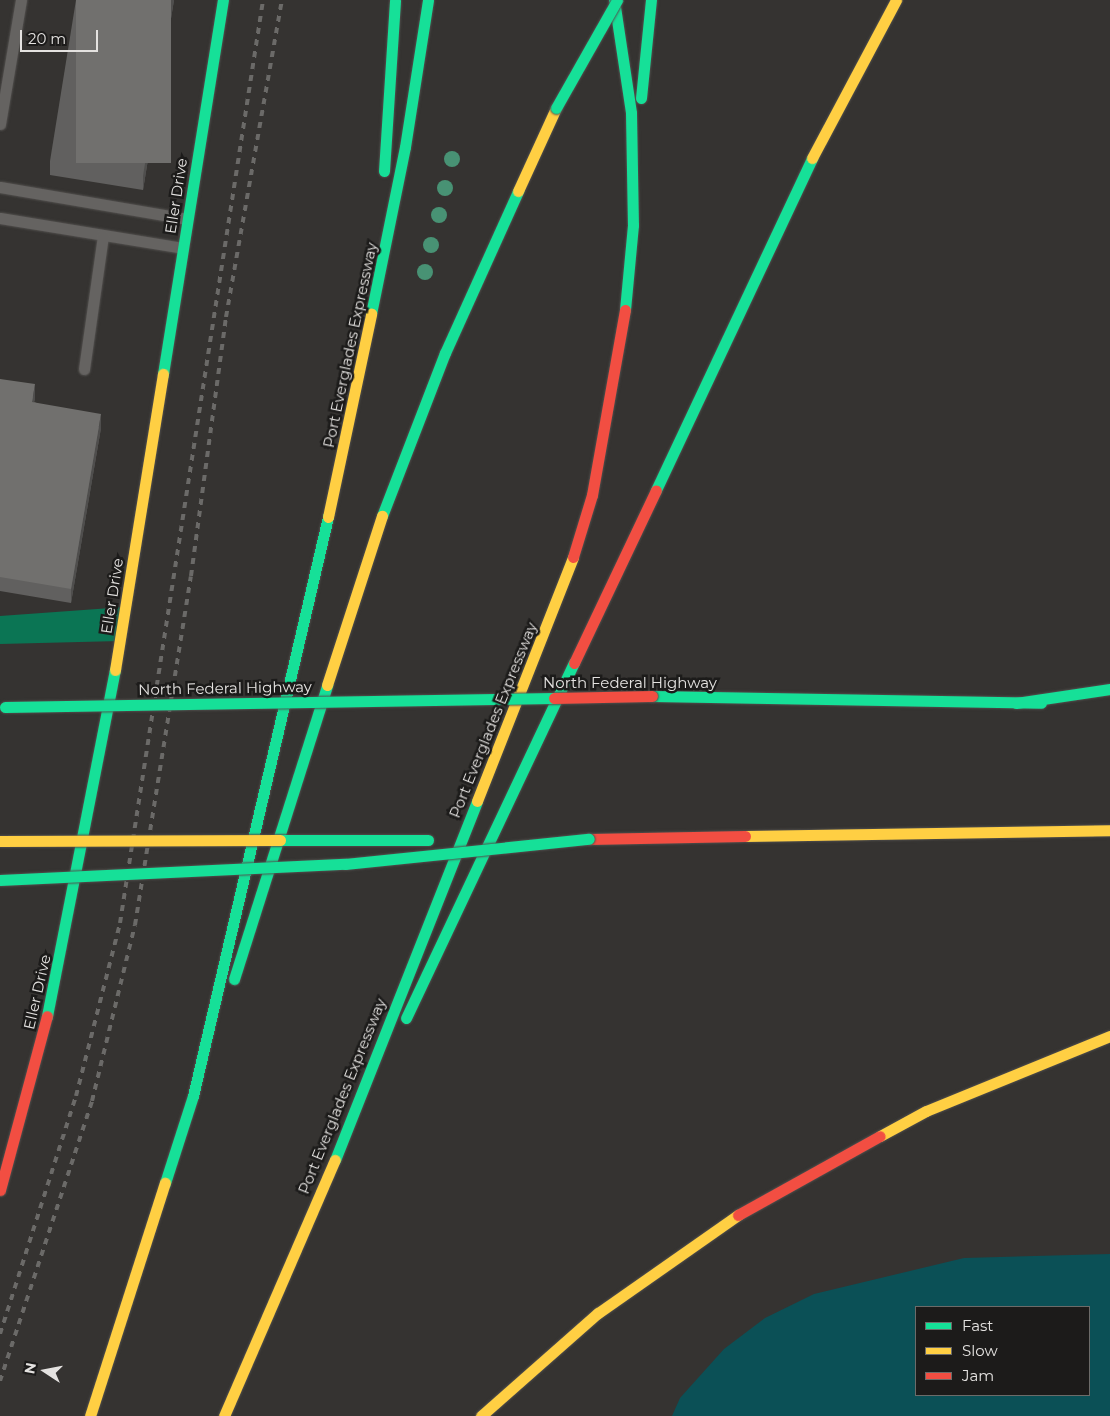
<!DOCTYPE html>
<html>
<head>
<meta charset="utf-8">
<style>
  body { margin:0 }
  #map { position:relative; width:1110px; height:1416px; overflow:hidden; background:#353331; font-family:Montserrat,sans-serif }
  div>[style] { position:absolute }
  .forest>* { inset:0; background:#0b7554 }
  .water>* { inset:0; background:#0b5056 }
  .roads { filter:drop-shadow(0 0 1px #514f4d) drop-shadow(0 0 1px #514f4d) }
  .lane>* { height:11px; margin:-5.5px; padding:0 5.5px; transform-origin:5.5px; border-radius:5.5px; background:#656361 }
  .fast>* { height:11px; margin:-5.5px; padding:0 5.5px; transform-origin:5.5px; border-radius:5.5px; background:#16e098 }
  .slow>* { height:11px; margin:-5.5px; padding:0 5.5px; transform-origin:5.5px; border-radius:5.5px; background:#ffcf43 }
  .jam>* { height:11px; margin:-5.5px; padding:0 5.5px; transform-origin:5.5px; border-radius:5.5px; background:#f24e42 }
  .rail>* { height:4px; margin-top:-2px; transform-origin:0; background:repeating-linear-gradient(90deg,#6b6a68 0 6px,transparent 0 12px) }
  .bridges { filter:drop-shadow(0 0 1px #514f4d) drop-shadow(0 0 1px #514f4d) }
  .fast-bridge>* { height:11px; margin:-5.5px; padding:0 5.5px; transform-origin:5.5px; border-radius:5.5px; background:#16e098 }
  .slow-bridge>* { height:11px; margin:-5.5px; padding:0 5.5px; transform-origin:5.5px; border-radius:5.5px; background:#ffcf43 }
  .jam-bridge>* { height:11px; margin:-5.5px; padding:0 5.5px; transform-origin:5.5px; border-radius:5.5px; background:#f24e42 }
  .trees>* { width:16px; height:16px; margin:-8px; border-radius:50%; background:#489274 }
  .wall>* { inset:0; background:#61605f }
  .shaded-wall>* { inset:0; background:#4f4e4d }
  .building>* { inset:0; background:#71706e; transform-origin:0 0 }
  span { translate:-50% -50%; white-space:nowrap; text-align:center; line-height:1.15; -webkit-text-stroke:5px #1c1b1a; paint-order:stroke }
  .street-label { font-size:15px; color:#e4e2e0 }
  .legend { position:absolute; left:915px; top:1306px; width:175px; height:90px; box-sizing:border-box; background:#1c1b1a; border:1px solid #6c6b69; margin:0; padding:6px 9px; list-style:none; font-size:15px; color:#e4e2e0 }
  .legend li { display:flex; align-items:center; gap:10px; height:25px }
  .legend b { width:25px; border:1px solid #6c6b69 }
  .north { position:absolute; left:20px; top:1346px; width:50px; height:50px; -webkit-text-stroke:4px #1c1b1a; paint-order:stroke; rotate:281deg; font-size:14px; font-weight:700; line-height:20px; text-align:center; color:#e4e2e0 }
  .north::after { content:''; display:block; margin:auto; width:18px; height:22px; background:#e4e2e0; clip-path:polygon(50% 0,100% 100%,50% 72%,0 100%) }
  .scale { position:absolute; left:20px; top:30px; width:78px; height:22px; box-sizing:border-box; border:2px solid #e4e2e0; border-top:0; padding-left:6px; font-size:15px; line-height:18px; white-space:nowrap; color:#e4e2e0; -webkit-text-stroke:4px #1c1b1a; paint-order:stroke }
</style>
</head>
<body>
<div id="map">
  <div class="forest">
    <div style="clip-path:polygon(125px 607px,120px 641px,0 644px,0 616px)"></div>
  </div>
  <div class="water">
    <div style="clip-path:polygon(evenodd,1110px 1254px,1110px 1416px,672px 1416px,680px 1398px,724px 1349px,765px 1318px,814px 1294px,964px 1258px,1110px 1254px,916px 1307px,1089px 1307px,1089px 1395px,916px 1395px,916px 1307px)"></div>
  </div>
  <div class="roads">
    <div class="lane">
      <div style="left:0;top:124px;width:126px;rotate:-80.4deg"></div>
      <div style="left:0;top:187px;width:190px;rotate:9.7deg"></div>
      <div style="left:0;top:218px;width:185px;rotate:9.3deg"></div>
      <div style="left:84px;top:369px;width:135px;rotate:-81.9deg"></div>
    </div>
    <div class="fast">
      <div style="left:614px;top:0;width:114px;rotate:81.4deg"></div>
      <div style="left:631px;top:113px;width:112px;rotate:89deg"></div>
      <div style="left:633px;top:225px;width:85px;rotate:95.4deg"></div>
      <div style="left:641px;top:98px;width:99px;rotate:-84.2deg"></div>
      <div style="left:384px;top:171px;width:171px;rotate:-86.3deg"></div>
      <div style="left:371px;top:314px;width:170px;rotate:-78.5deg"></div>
      <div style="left:405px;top:147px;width:149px;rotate:-81.1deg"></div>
      <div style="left:163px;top:374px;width:379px;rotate:-80.9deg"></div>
      <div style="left:656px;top:490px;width:367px;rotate:-64.8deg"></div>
      <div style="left:382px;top:516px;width:175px;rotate:-68.9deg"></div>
      <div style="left:445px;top:353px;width:178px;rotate:-65.7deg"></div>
      <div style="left:652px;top:696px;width:389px;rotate:1deg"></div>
      <div style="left:1016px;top:703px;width:95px;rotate:-8.5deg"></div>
      <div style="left:234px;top:979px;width:308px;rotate:-72.4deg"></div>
      <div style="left:47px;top:1016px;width:353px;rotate:-78.9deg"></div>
      <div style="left:406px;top:1018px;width:393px;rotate:-64.7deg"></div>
      <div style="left:335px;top:1160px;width:386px;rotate:-68.4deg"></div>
      <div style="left:165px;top:1183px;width:91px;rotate:-72.2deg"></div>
      <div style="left:193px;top:1096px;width:595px;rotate:-76.88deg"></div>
    </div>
    <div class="slow">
      <div style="left:812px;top:158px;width:179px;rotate:-62deg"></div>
      <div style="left:518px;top:191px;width:91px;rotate:-65.4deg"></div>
      <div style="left:328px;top:517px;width:208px;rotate:-78deg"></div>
      <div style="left:115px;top:670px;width:300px;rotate:-80.8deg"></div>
      <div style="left:327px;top:685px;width:178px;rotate:-72deg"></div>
      <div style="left:477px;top:801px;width:262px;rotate:-68.5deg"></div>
      <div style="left:745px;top:836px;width:365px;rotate:-0.9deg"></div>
      <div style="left:880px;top:1136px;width:52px;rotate:-28.5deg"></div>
      <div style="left:926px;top:1111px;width:199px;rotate:-22.2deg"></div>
      <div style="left:90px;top:1416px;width:245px;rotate:-72.2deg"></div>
      <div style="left:224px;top:1416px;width:279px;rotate:-66.6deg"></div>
      <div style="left:481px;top:1416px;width:156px;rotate:-41.4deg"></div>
      <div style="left:598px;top:1313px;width:171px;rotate:-35deg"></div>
    </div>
    <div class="jam">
      <div style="left:573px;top:557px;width:65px;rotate:-73deg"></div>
      <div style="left:592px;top:495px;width:188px;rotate:-79.9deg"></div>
      <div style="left:574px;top:663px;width:191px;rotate:-64.6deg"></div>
      <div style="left:589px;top:839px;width:156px;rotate:-1.1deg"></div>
      <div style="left:0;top:1190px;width:180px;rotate:-74.9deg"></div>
      <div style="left:738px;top:1215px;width:162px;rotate:-29.1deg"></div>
    </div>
  </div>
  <div class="rail">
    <div style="left:0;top:1334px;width:250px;rotate:-72.3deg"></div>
    <div style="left:76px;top:1096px;width:179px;rotate:-75.7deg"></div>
    <div style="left:120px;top:923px;width:934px;rotate:-81.19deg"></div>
    <div style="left:0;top:1381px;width:295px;rotate:-71.8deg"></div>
    <div style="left:92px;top:1101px;width:181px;rotate:-76.3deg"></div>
    <div style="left:135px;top:925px;width:353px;rotate:-80.9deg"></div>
    <div style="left:191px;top:576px;width:261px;rotate:-82.3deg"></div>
    <div style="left:226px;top:317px;width:322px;rotate:-80deg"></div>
  </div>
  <div class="bridges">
    <div class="fast-bridge">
      <div style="left:556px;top:108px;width:124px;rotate:-60.5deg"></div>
      <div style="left:5px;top:707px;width:549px;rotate:-0.94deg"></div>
      <div style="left:280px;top:840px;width:148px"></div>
      <div style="left:0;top:880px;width:345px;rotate:-2.7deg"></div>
      <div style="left:345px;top:864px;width:245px;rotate:-5.9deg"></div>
    </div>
    <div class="slow-bridge">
      <div style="left:0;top:841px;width:280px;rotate:-0.2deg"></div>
    </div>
    <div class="jam-bridge">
      <div style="left:554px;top:698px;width:98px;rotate:-1.2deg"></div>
    </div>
  </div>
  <div class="trees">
    <div style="left:452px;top:159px"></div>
    <div style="left:445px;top:188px"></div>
    <div style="left:439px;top:215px"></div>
    <div style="left:431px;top:245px"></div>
    <div style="left:425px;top:272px"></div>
  </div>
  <div class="wall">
    <div style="clip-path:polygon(76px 0,174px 0,143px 190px,50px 175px,50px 161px)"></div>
    <div style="clip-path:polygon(0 379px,35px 398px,34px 402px,101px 428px,71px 603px,0 591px)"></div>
  </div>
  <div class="shaded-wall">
    <div style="clip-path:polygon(171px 0,174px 0,143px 190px,143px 176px)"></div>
    <div style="clip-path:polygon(35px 384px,35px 398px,32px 416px,32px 402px)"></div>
    <div style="clip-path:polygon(101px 414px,101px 428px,71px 603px,71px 589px)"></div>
  </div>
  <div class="building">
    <div style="left:76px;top:0;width:95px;height:163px"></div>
    <div style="clip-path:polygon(0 379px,35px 384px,32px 402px,101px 414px,71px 589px,0 577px)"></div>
  </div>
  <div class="street-label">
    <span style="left:176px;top:196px;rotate:-81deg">Eller Drive</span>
    <span style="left:350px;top:345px;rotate:-78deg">Port Everglades Expressway</span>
    <span style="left:112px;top:596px;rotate:-81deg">Eller Drive</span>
    <span style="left:630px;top:683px">North Federal Highway</span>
    <span style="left:225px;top:688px;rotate:-1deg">North Federal Highway</span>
    <span style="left:493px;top:720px;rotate:-68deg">Port Everglades Expressway</span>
    <span style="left:37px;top:992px;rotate:-77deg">Eller Drive</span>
    <span style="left:342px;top:1096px;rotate:-68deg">Port Everglades Expressway</span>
  </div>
  <ul class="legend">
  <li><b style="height:6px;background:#16e098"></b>Fast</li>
  <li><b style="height:6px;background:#ffcf43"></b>Slow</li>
  <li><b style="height:6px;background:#f24e42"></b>Jam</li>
  </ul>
  <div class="north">N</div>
  <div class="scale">20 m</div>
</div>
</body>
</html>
